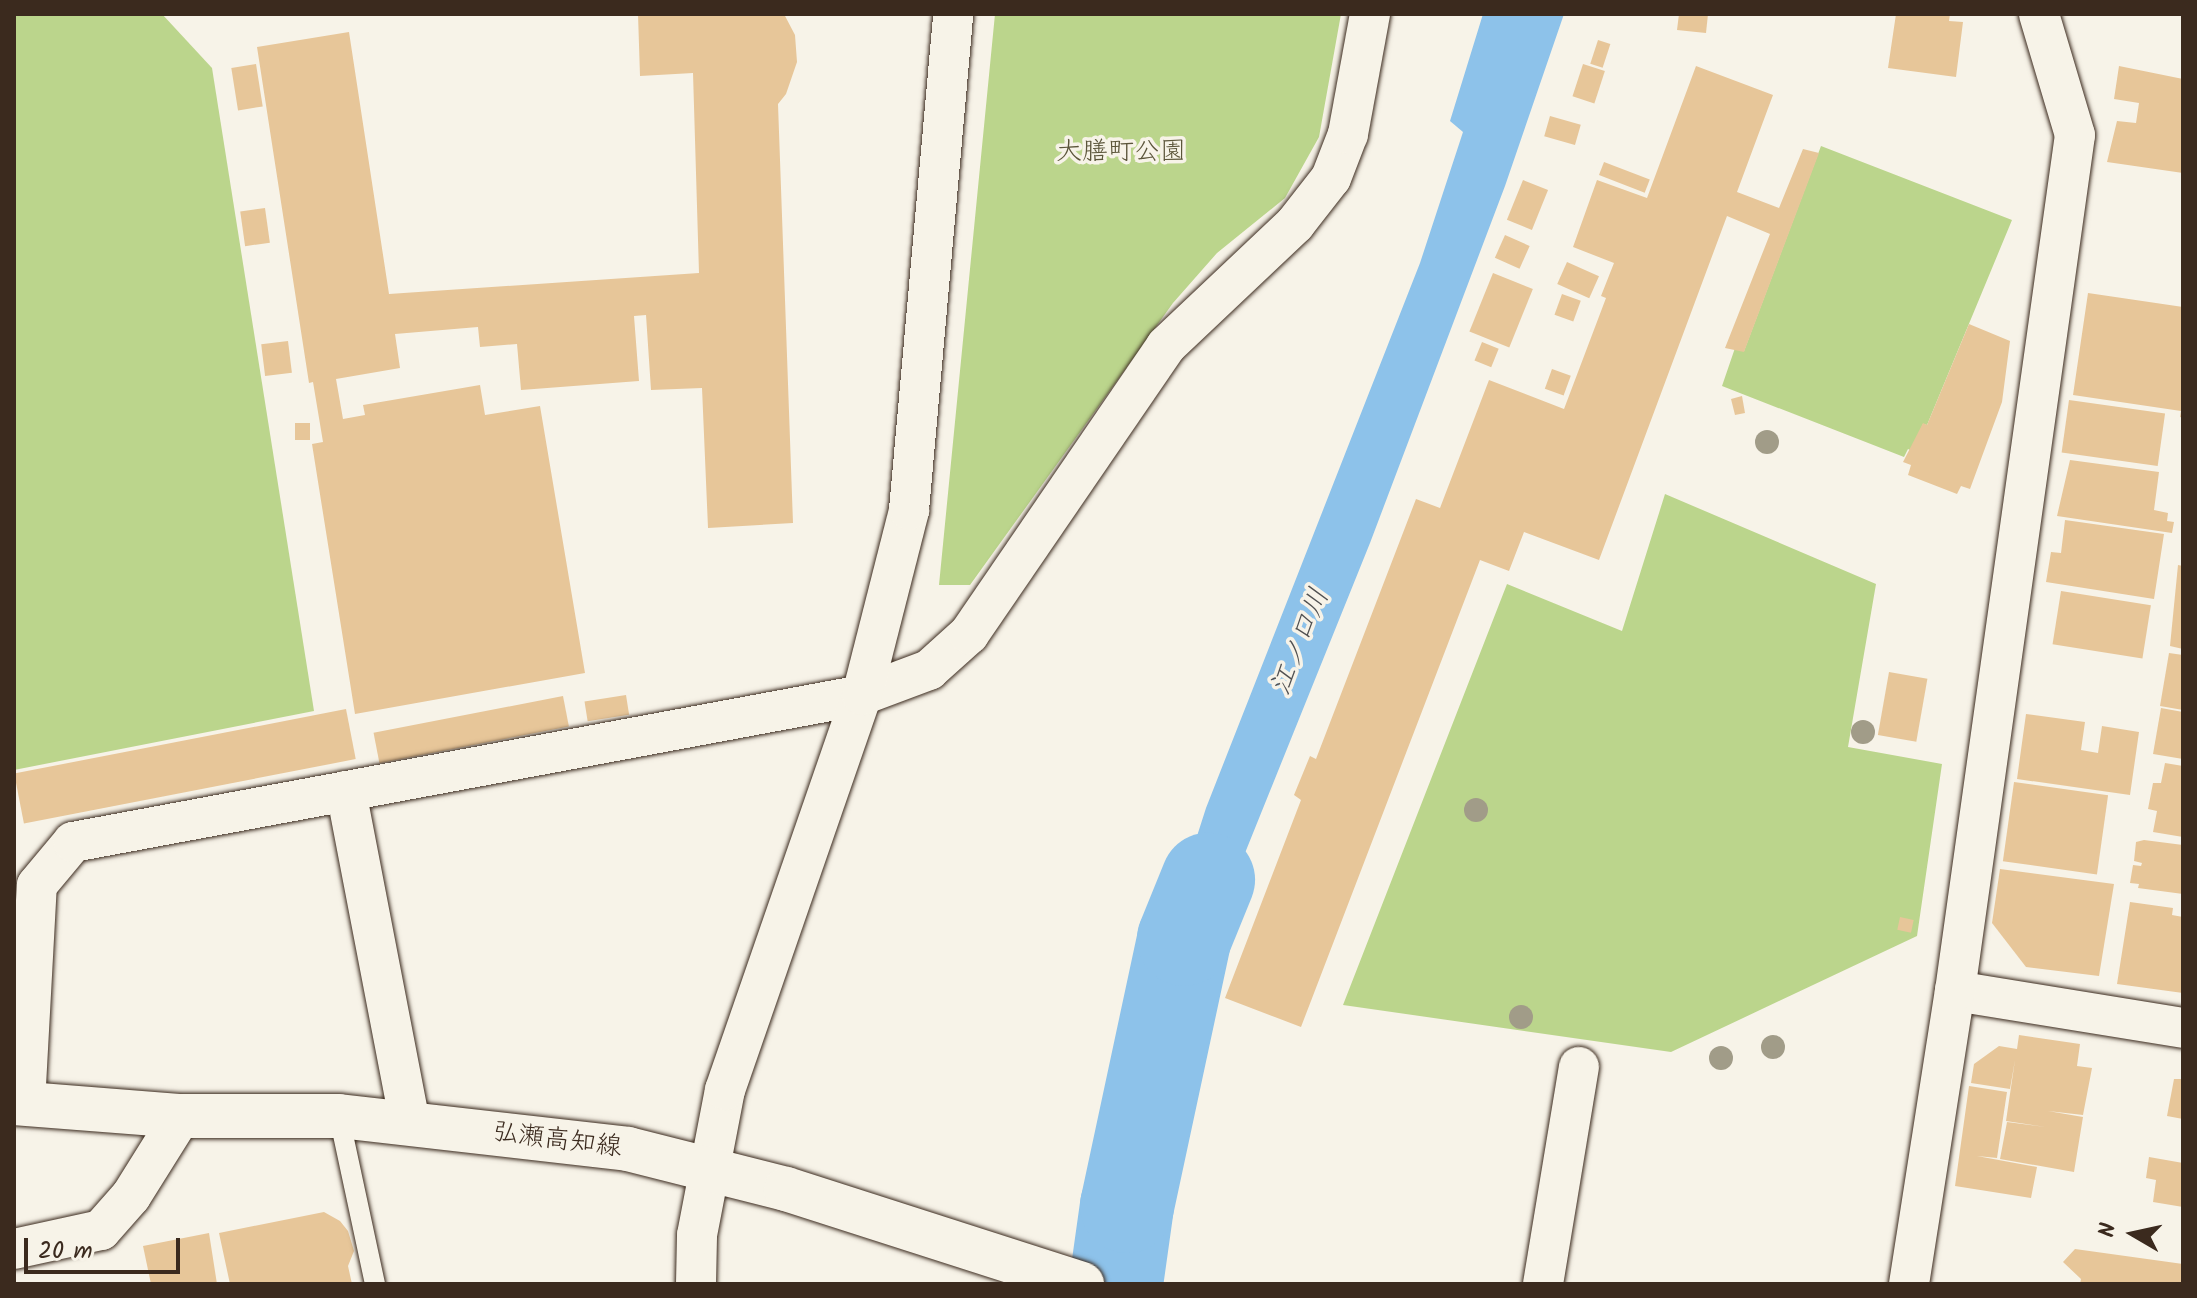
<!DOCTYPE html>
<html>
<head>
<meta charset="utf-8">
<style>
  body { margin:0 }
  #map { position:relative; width:2197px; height:1298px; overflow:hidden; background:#f7f3e8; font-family:Kalam,"Klee One",sans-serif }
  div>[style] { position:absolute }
  .green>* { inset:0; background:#bbd58c }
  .water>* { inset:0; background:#8dc2ea }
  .river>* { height:94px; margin:-47px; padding:0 47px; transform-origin:47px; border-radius:47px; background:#8dc2ea }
  .building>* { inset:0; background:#e7c699; transform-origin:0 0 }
  .roads { filter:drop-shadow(0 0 2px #3b2a1e) drop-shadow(0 0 2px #3b2a1e) }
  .lane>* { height:20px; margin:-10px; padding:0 10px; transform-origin:10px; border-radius:10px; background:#f7f3e8 }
  .street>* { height:40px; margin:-20px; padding:0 20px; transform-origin:20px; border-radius:20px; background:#f7f3e8 }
  .secondary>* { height:44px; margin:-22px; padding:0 22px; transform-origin:22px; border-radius:22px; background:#f7f3e8 }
  .trees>* { width:24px; height:24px; margin:-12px; border-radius:50%; background:#a19c88 }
  span { translate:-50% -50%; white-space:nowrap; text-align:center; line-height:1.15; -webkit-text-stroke:7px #f7f3e8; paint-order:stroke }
  .park-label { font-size:26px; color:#5b553a }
  .street-label { font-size:26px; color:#3b2a1e }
  .water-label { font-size:28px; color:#505051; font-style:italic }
  .frame { position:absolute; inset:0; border:16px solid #3b2a1e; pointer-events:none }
  .north { position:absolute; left:2093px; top:1194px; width:80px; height:80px; -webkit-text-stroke:6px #f7f3e8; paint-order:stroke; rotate:279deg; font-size:22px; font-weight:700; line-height:32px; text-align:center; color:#3b2a1e }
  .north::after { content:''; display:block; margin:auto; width:28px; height:36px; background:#3b2a1e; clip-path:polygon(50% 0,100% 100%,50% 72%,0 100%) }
  .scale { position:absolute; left:24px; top:1238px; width:156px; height:36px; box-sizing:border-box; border:4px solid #3b2a1e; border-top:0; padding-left:10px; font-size:24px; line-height:28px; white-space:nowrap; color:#3b2a1e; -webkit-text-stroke:6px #f7f3e8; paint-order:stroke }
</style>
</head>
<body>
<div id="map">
  <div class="green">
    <div style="clip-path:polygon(14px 14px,162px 14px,212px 68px,314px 711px,14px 770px)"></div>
    <div style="clip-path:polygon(995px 14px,1341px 14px,1319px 137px,1285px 198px,1217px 253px,1173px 303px,970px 585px,939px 585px)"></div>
    <div style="clip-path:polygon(1821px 146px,2012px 220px,1927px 425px,1923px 424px,1912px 451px,1908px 449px,1904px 457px,1722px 386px,1735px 348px,1744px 351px)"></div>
    <div style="clip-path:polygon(1665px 494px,1876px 584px,1848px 747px,1942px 764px,1917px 936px,1671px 1052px,1343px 1005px,1507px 584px,1622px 631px)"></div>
  </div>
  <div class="water">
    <div style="clip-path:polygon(1483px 14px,1564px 14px,1505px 186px,1370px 543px,1222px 910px,1188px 1014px,1153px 994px,1173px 911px,1206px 808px,1420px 263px,1463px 132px,1450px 121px)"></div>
  </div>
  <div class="river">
    <div style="left:1116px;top:1284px;width:79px;rotate:-82deg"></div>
    <div style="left:1127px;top:1206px;width:273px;rotate:-77.9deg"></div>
    <div style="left:1184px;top:939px;width:64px;rotate:-67.9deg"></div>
  </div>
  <div class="building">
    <div style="clip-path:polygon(638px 14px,784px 14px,795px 35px,797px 62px,786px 94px,778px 104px,793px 523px,708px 528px,702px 388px,651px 390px,646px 315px,634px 316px,639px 381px,521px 390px,517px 344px,480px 347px,478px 327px,395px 334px,400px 368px,336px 379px,343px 419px,365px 415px,363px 405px,480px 385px,485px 415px,540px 406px,585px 673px,355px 714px,312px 444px,323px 442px,313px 382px,309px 383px,257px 47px,349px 32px,389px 294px,699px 273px,693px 73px,640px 76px)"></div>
    <div style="clip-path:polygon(1679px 14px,1708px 14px,1706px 33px,1677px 30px)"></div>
    <div style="clip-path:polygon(1896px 14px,1950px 14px,1949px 21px,1963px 22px,1956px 77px,1888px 68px)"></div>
    <div style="left:1598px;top:40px;width:13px;height:25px;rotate:18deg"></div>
    <div style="left:256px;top:64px;width:43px;height:25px;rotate:81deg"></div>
    <div style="left:1583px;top:64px;width:23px;height:34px;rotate:18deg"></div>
    <div style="clip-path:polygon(1696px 66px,1773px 95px,1737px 192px,1779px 208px,1803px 149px,1819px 153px,1744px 352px,1725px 348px,1770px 234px,1727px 216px,1599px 560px,1524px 532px,1509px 571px,1480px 560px,1301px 1027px,1225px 998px,1301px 800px,1294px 795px,1310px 756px,1316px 759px,1416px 499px,1440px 508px,1489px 380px,1564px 409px,1606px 298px,1601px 296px,1614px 263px,1573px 247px,1597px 180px,1647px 198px)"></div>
    <div style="clip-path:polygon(2119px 66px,2183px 79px,2183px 173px,2107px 162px,2117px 121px,2136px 123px,2139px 103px,2114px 99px)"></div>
    <div style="left:1550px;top:116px;width:32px;height:21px;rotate:16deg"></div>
    <div style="left:1604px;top:162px;width:49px;height:14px;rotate:21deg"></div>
    <div style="left:1523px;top:180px;width:27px;height:43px;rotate:22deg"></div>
    <div style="left:265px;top:208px;width:35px;height:25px;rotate:82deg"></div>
    <div style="left:1505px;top:235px;width:27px;height:25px;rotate:24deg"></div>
    <div style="left:1567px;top:262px;width:35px;height:24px;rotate:24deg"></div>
    <div style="left:1493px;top:273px;width:43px;height:63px;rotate:22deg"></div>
    <div style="clip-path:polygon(2088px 293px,2183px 307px,2183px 418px,2180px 417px,2181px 411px,2073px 395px)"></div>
    <div style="left:1562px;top:294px;width:20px;height:22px;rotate:20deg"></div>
    <div style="clip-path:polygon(1969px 324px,2010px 341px,2002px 402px,1970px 489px,1961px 486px,1957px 494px,1908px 475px,1911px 465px,1903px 462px,1923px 423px,1927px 425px)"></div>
    <div style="left:288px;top:341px;width:32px;height:27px;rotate:83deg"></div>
    <div style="left:1482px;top:342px;width:18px;height:20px;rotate:22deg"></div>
    <div style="left:1552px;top:369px;width:20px;height:21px;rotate:20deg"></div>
    <div style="clip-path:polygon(1742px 396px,1745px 413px,1735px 415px,1731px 399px)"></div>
    <div style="left:2069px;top:400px;width:97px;height:53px;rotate:8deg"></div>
    <div style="left:295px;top:423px;width:15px;height:17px"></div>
    <div style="clip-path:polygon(2070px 460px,2159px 472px,2154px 510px,2168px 513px,2167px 521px,2174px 522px,2172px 533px,2057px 516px)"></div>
    <div style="clip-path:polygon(2065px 520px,2164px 534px,2154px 599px,2046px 582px,2051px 552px,2061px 553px)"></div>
    <div style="clip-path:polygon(2178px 565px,2183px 566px,2183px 649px,2170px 646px)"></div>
    <div style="left:2061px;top:591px;width:91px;height:54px;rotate:9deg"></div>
    <div style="clip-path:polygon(2169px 653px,2183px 655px,2183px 710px,2160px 706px)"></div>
    <div style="left:1889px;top:672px;width:39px;height:64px;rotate:10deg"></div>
    <div style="left:626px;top:695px;width:20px;height:42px;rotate:81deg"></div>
    <div style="left:563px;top:696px;width:31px;height:193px;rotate:79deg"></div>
    <div style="clip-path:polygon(2161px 708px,2183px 712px,2183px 759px,2153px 754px)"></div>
    <div style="left:346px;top:709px;width:51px;height:338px;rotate:79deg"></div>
    <div style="clip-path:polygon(2026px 714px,2085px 722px,2081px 750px,2098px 753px,2102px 726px,2139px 732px,2130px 795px,2017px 779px)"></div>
    <div style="clip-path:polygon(2165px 763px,2183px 766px,2183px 837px,2153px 832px,2157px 811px,2148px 809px,2153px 783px,2161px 783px)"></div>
    <div style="left:2014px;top:782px;width:95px;height:80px;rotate:8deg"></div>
    <div style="clip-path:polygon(2144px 840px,2183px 845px,2183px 894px,2138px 888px,2139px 884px,2130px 883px,2133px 865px,2141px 866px,2142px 863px,2134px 861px,2136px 842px)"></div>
    <div style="clip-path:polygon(2000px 869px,2114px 884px,2099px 976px,2026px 967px,1992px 923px)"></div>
    <div style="clip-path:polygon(2130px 902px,2173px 908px,2172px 915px,2183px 917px,2183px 993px,2117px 984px)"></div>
    <div style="left:1900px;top:917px;width:14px;height:13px;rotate:12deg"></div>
    <div style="clip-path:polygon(2019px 1035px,2080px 1044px,2077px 1066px,2092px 1068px,2083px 1115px,2048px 1111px,2083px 1117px,2074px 1172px,2000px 1159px,2007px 1122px,2046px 1127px,2006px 1121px,2015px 1060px,2010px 1089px,1971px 1083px,1974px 1064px,1999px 1046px,2017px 1049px)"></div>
    <div style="clip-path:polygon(2174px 1079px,2183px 1079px,2183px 1119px,2167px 1116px)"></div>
    <div style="clip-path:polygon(1969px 1086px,2007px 1092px,1997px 1158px,1977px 1156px,2037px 1167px,2031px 1198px,1955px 1186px)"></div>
    <div style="clip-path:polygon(2149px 1157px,2183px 1163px,2183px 1207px,2153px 1202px,2156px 1180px,2146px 1178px)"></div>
    <div style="clip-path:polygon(324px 1212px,340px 1221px,348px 1231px,354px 1251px,348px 1266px,352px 1284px,230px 1284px,219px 1233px)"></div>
    <div style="clip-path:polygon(209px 1233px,217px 1284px,151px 1284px,143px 1246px)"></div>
    <div style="clip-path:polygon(2075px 1249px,2183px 1264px,2183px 1284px,2080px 1284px,2081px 1279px,2063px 1262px)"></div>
  </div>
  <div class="roads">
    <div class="lane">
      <div style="left:339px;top:1116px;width:172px;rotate:77.9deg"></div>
    </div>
    <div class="street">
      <div style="left:346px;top:791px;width:338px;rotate:79.1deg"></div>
      <div style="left:1955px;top:991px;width:231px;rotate:9.2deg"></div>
      <div style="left:25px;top:1104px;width:219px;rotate:-86.9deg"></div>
      <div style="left:37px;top:885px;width:56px;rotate:-50.1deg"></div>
      <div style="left:73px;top:842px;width:803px;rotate:-10.55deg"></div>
      <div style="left:862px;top:695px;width:72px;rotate:-20.5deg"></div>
      <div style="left:929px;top:670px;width:54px;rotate:-42deg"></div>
      <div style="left:969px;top:634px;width:349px;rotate:-55.6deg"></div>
      <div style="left:1166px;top:346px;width:178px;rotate:-43.4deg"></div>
      <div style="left:1295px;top:224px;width:58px;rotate:-52deg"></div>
      <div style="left:1331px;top:178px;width:47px;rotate:-68.9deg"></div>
      <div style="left:1348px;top:134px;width:122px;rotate:-79.6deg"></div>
      <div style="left:14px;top:1249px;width:89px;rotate:-12.3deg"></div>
      <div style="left:101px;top:1230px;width:45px;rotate:-48.6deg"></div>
      <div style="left:131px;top:1196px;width:94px;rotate:-58deg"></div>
      <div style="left:696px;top:1284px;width:49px;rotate:-88.8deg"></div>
      <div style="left:697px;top:1235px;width:148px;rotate:-79.1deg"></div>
      <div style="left:725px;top:1090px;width:418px;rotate:-70.9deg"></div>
      <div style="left:862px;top:695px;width:191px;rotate:-75.7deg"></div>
      <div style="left:909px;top:510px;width:498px;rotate:-84.9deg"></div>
      <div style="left:1543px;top:1284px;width:220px;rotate:-80.6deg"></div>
      <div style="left:1909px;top:1284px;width:297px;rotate:-81.1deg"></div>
      <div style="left:1955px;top:991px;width:864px;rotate:-82.02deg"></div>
      <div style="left:2075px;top:135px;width:126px;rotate:-106.6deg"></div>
    </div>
    <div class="secondary">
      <div style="left:14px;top:1103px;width:168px;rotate:4.5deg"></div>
      <div style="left:181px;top:1116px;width:158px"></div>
      <div style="left:339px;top:1116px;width:291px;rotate:6.5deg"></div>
      <div style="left:628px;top:1149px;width:163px;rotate:14.2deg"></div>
      <div style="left:786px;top:1189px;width:311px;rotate:17.8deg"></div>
    </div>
  </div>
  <div class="trees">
    <div style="left:1767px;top:442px"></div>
    <div style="left:1863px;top:732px"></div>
    <div style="left:1476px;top:810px"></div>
    <div style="left:1521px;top:1017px"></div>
    <div style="left:1773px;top:1047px"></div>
    <div style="left:1721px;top:1058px"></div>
  </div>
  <div class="park-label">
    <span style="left:1121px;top:153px">大膳町公園</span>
  </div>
  <div class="street-label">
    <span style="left:557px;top:1141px;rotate:7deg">弘瀬高知線</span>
  </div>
  <div class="water-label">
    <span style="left:1301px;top:642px;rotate:-68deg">江ノ口川</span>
  </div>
  <div class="frame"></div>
  <div class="north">N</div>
  <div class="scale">20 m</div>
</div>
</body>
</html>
